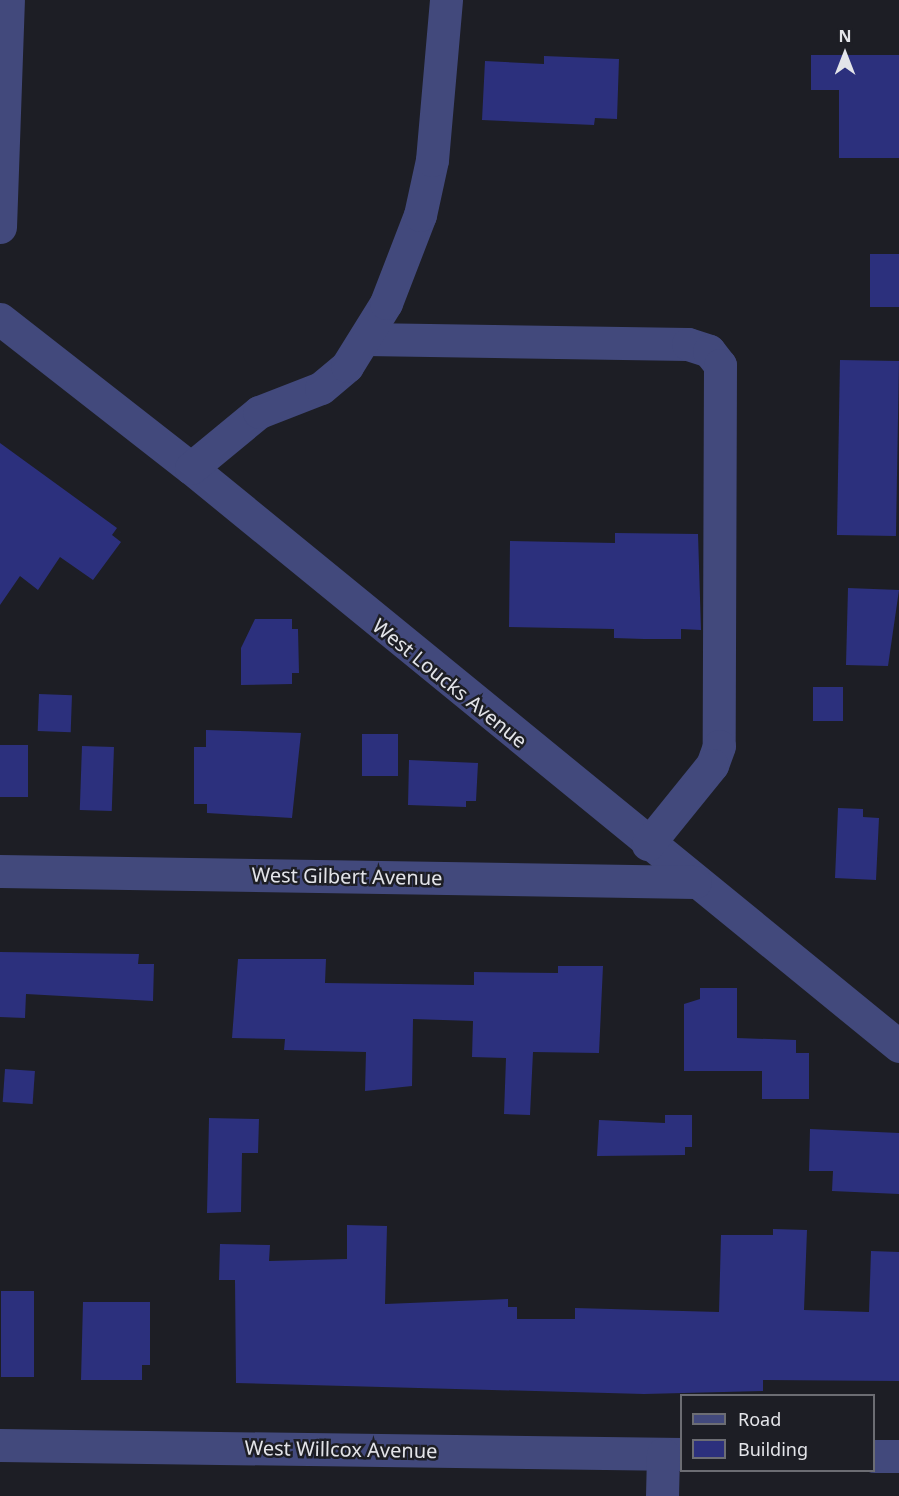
<!DOCTYPE html>
<html>
<head>
<meta charset="utf-8">
<style>
  body { margin:0 }
  #map { position:relative; width:899px; height:1496px; overflow:hidden; background:#1d1e25; font-family:"Noto Sans",sans-serif }
  div>[style] { position:absolute }
  .building>* { inset:0; background:#2c307d; transform-origin:0 0 }
  .minor>* { height:33px; margin:-16.5px; padding:0 16.5px; transform-origin:16.5px; border-radius:16.5px; background:#42497c }
  span { translate:-50% -50%; white-space:nowrap; text-align:center; line-height:1.15; -webkit-text-stroke:5px #1d1e25; paint-order:stroke }
  .street-label { font-size:20px; color:#e3e4e9 }
  .legend { position:absolute; left:680px; top:1394px; width:195px; height:78px; box-sizing:border-box; background:#1d1e25; border:2px solid #6c6d73; margin:0; padding:8px 10px; list-style:none; font-size:18px; color:#e3e4e9 }
  .legend li { display:flex; align-items:center; gap:12px; height:30px }
  .legend b { width:30px; border:2px solid #6c6d73 }
  .north { position:absolute; left:815px; top:24px; width:60px; height:60px; -webkit-text-stroke:4px #1d1e25; paint-order:stroke; rotate:0deg; font-size:16px; font-weight:700; line-height:24px; text-align:center; color:#e3e4e9 }
  .north::after { content:''; display:block; margin:auto; width:21px; height:27px; background:#e3e4e9; clip-path:polygon(50% 0,100% 100%,50% 72%,0 100%) }
</style>
</head>
<body>
<div id="map">
  <div class="building">
    <div style="clip-path:polygon(811px 55px,899px 55px,899px 158px,839px 158px,839px 90px,811px 90px)"></div>
    <div style="clip-path:polygon(544px 56px,619px 59px,617px 119px,595px 118px,594px 125px,482px 120px,485px 61px,544px 64px)"></div>
    <div style="left:870px;top:254px;width:29px;height:53px"></div>
    <div style="left:840px;top:360px;width:59px;height:175px;rotate:1deg"></div>
    <div style="clip-path:polygon(0 443px,117px 528px,112px 535px,121px 542px,93px 580px,60px 557px,38px 590px,20px 576px,0 605px)"></div>
    <div style="clip-path:polygon(615px 533px,698px 534px,701px 630px,681px 629px,681px 639px,644px 639px,614px 638px,614px 629px,509px 627px,510px 541px,615px 543px)"></div>
    <div style="clip-path:polygon(848px 588px,899px 590px,888px 666px,846px 665px)"></div>
    <div style="clip-path:polygon(255px 619px,292px 619px,292px 629px,298px 629px,299px 673px,292px 673px,292px 684px,241px 685px,241px 648px)"></div>
    <div style="left:813px;top:687px;width:30px;height:34px"></div>
    <div style="left:39px;top:694px;width:33px;height:37px;rotate:2deg"></div>
    <div style="clip-path:polygon(206px 730px,301px 733px,292px 818px,207px 813px,207px 804px,194px 804px,194px 747px,206px 747px)"></div>
    <div style="left:362px;top:734px;width:36px;height:42px"></div>
    <div style="left:0;top:745px;width:28px;height:52px"></div>
    <div style="left:82px;top:746px;width:32px;height:64px;rotate:2deg"></div>
    <div style="clip-path:polygon(409px 760px,478px 763px,476px 801px,466px 801px,466px 807px,408px 805px)"></div>
    <div style="clip-path:polygon(838px 808px,863px 809px,863px 817px,879px 818px,876px 880px,835px 878px)"></div>
    <div style="clip-path:polygon(0 952px,139px 954px,138px 964px,154px 964px,153px 1001px,26px 994px,25px 1018px,0 1017px)"></div>
    <div style="clip-path:polygon(238px 959px,326px 959px,325px 983px,474px 985px,474px 972px,558px 973px,558px 966px,603px 966px,599px 1053px,533px 1052px,530px 1115px,504px 1114px,506px 1058px,472px 1057px,473px 1021px,413px 1019px,412px 1086px,365px 1091px,366px 1052px,284px 1050px,285px 1039px,232px 1038px)"></div>
    <div style="clip-path:polygon(700px 988px,737px 988px,737px 1038px,796px 1040px,796px 1053px,809px 1053px,809px 1099px,762px 1099px,762px 1071px,684px 1071px,684px 1004px,700px 999px)"></div>
    <div style="left:5px;top:1069px;width:30px;height:33px;rotate:4deg"></div>
    <div style="clip-path:polygon(665px 1115px,692px 1115px,692px 1147px,685px 1147px,685px 1155px,597px 1156px,599px 1120px,665px 1123px)"></div>
    <div style="clip-path:polygon(209px 1118px,259px 1119px,258px 1153px,242px 1153px,241px 1212px,207px 1213px)"></div>
    <div style="clip-path:polygon(810px 1129px,899px 1133px,899px 1194px,832px 1191px,833px 1171px,809px 1171px)"></div>
    <div style="clip-path:polygon(347px 1225px,387px 1226px,385px 1304px,508px 1299px,508px 1307px,517px 1307px,517px 1319px,575px 1319px,575px 1308px,719px 1312px,721px 1235px,773px 1235px,773px 1229px,807px 1230px,804px 1310px,869px 1312px,871px 1251px,899px 1252px,899px 1381px,763px 1380px,763px 1391px,644px 1394px,236px 1383px,235px 1280px,219px 1280px,220px 1244px,270px 1245px,269px 1261px,347px 1259px)"></div>
    <div style="left:1px;top:1291px;width:33px;height:86px"></div>
    <div style="clip-path:polygon(83px 1302px,150px 1302px,150px 1365px,142px 1365px,142px 1380px,81px 1380px)"></div>
  </div>
  <div class="minor">
    <div style="left:0;top:227px;width:227px;rotate:-88deg"></div>
    <div style="left:0;top:319px;width:242px;rotate:38deg"></div>
    <div style="left:191px;top:468px;width:914px;rotate:39.23deg"></div>
    <div style="left:365px;top:339px;width:323px;rotate:0.9deg"></div>
    <div style="left:688px;top:344px;width:22px;rotate:18deg"></div>
    <div style="left:709px;top:351px;width:18px;rotate:52deg"></div>
    <div style="left:720px;top:365px;width:381px;rotate:90.2deg"></div>
    <div style="left:719px;top:746px;width:20px;rotate:110deg"></div>
    <div style="left:712px;top:765px;width:102px;rotate:129deg"></div>
    <div style="left:191px;top:468px;width:88px;rotate:-39.5deg"></div>
    <div style="left:259px;top:412px;width:66px;rotate:-21.2deg"></div>
    <div style="left:321px;top:388px;width:34px;rotate:-40deg"></div>
    <div style="left:347px;top:366px;width:74px;rotate:-58.2deg"></div>
    <div style="left:386px;top:303px;width:94px;rotate:-68.9deg"></div>
    <div style="left:420px;top:215px;width:56px;rotate:-77.7deg"></div>
    <div style="left:432px;top:160px;width:161px;rotate:-85deg"></div>
    <div style="left:0;top:871px;width:695px;rotate:0.91deg"></div>
    <div style="left:0;top:1445px;width:682px;rotate:0.76deg"></div>
    <div style="left:874px;top:1456px;width:25px"></div>
    <div style="left:662px;top:1496px;width:42px;rotate:-88.6deg"></div>
  </div>
  <div class="street-label">
    <span style="left:450px;top:683px;rotate:39deg">West Loucks Avenue</span>
    <span style="left:347px;top:876px;rotate:1deg">West Gilbert Avenue</span>
    <span style="left:341px;top:1449px;rotate:1deg">West Willcox Avenue</span>
  </div>
  <ul class="legend">
  <li><b style="height:8px;background:#42497c"></b>Road</li>
  <li><b style="height:16px;background:#2c307d"></b>Building</li>
  </ul>
  <div class="north">N</div>
</div>
</body>
</html>
